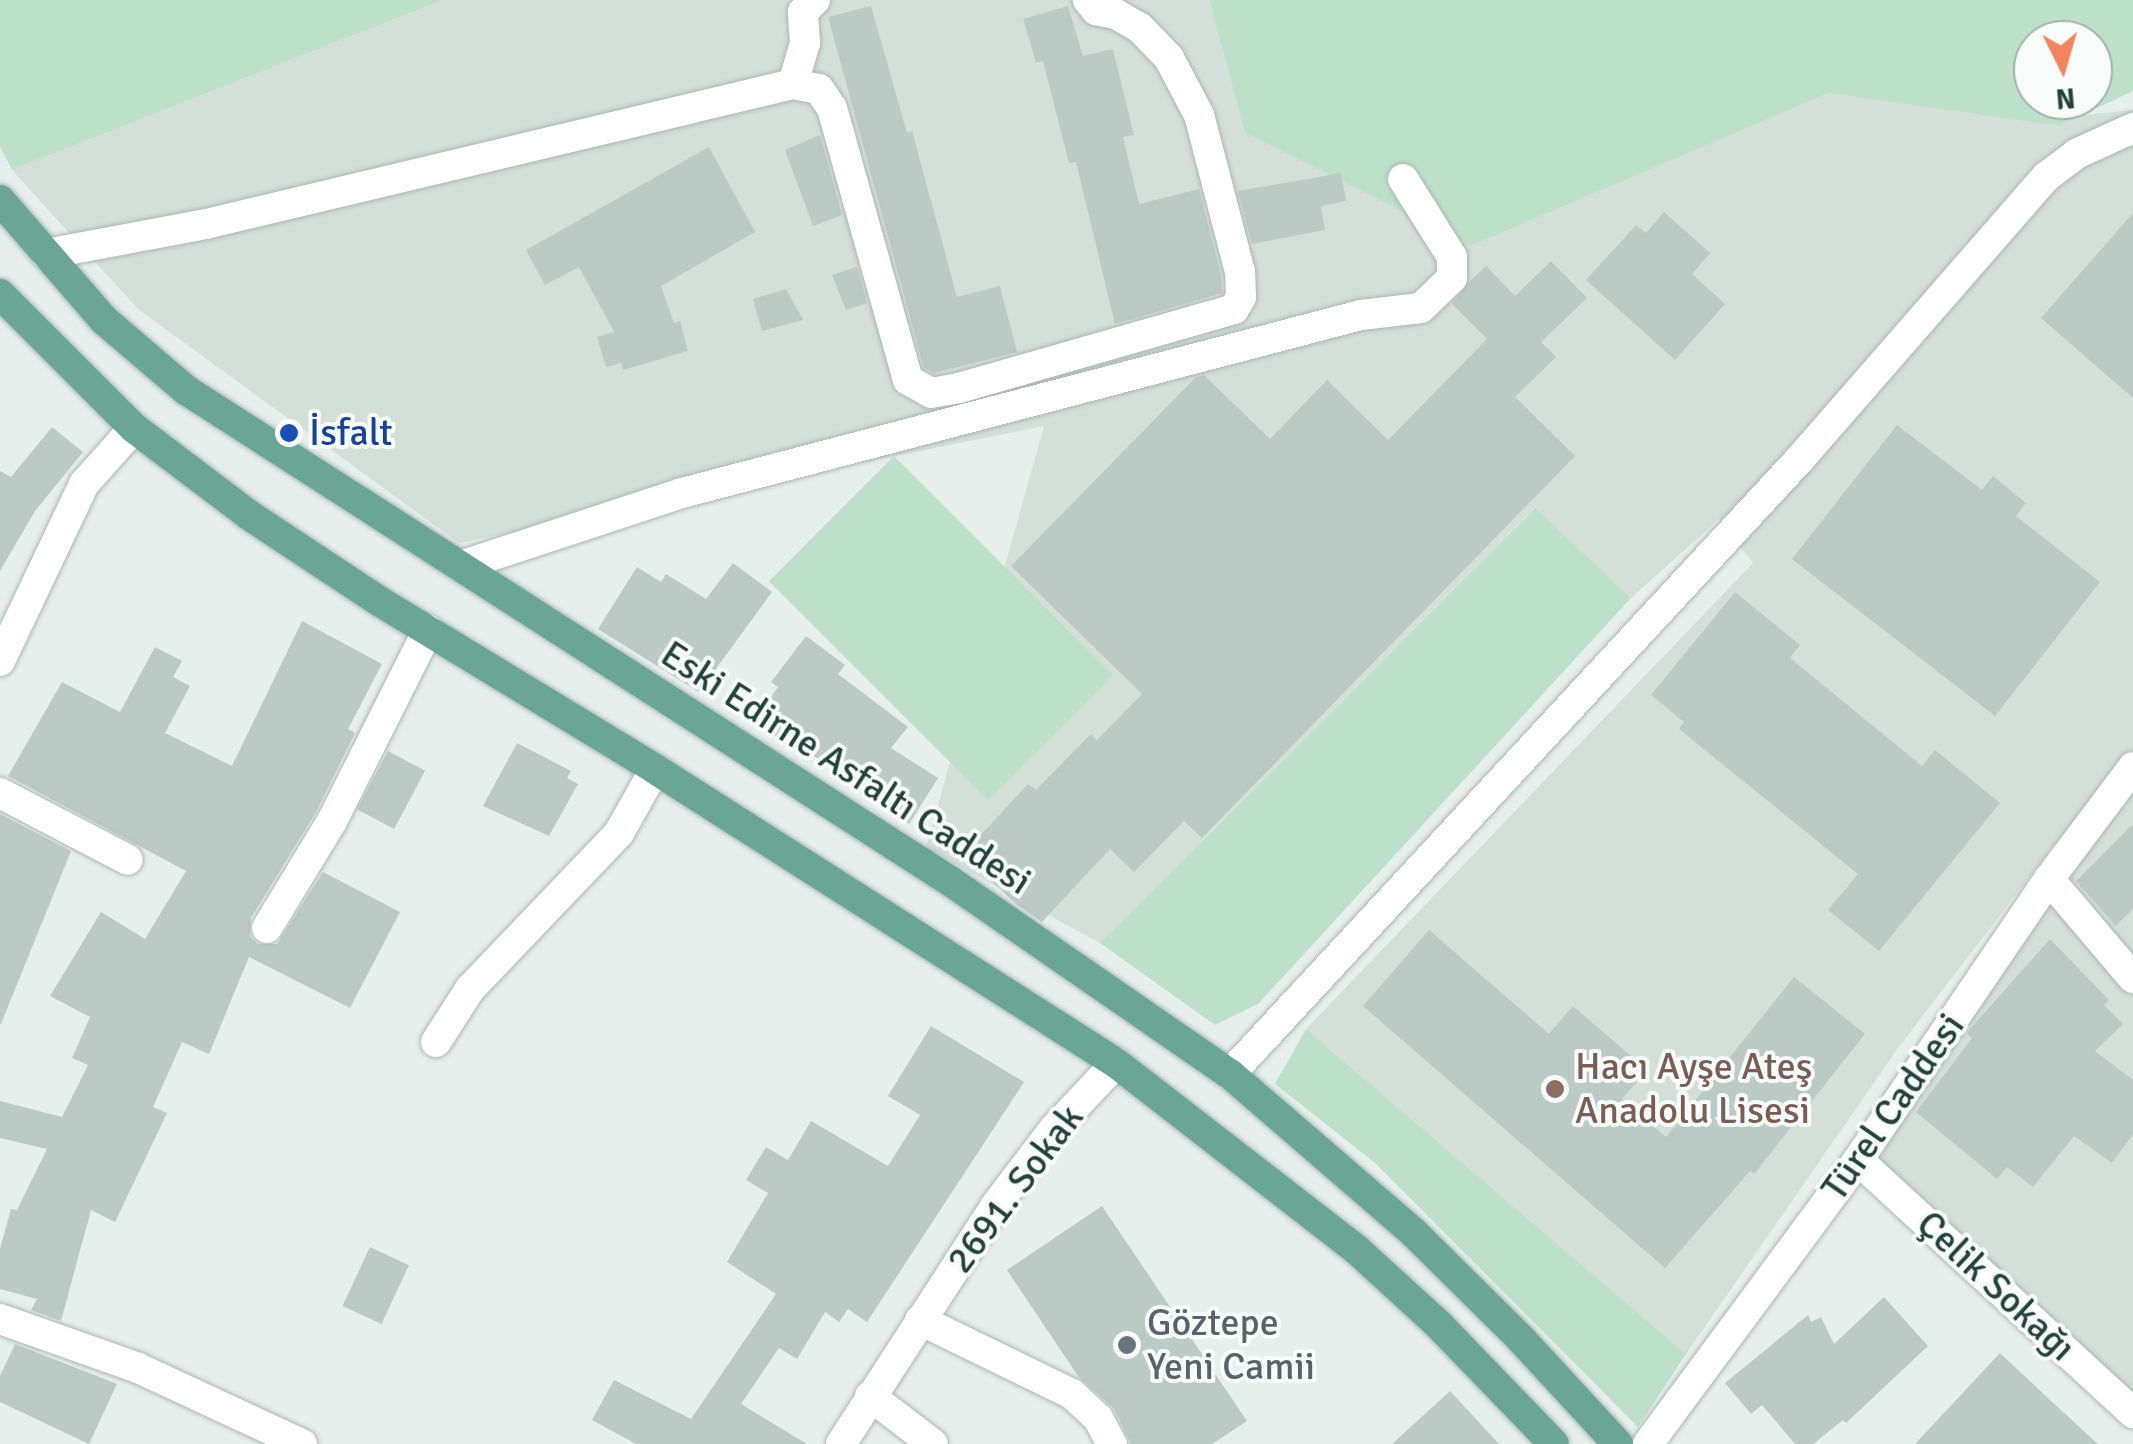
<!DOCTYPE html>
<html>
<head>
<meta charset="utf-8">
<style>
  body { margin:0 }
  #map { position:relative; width:2133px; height:1444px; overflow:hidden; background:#e6efeb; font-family:Signika,sans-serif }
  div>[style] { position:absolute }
  .built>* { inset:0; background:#d4dfda }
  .green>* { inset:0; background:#bfe0c8; transform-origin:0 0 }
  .building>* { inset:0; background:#bbcac4; transform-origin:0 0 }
  .roads { filter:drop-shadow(0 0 2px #a8b8b2) drop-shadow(0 0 2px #a8b8b2) }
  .minor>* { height:30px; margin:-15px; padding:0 15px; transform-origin:15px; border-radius:15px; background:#fff }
  .major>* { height:30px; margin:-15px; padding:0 15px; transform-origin:15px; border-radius:15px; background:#6aa596 }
  .dots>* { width:28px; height:28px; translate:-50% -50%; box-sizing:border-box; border:5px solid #f7fbf9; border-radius:50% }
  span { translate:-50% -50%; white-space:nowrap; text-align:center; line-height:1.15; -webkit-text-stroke:8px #f7fbf9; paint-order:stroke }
  .transit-label { font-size:38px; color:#164399 }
  .left { translate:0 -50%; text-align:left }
  .street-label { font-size:38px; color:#24423a }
  .education-label { font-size:38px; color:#785e54 }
  .worship-label { font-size:38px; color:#5b616d }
  .north { position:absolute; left:2013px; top:20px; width:100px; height:100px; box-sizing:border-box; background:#f7fbf9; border:2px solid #a3b1ad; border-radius:50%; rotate:175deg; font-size:28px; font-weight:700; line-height:40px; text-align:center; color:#24423a }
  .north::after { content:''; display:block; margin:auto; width:35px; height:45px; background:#f4845f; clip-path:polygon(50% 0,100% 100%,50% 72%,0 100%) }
</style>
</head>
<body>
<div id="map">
  <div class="built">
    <div style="clip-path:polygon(443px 0,1209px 0,1245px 133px,1471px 246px,1829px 93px,2059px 126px,2082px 115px,2133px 110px,2133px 1395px,1868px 1158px,2073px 855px,2057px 841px,1898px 1048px,1686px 1354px,1306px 1029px,1753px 563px,1719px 519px,1631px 598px,1534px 508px,1100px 943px,926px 848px,1044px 426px,459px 543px,138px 309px,12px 170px)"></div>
  </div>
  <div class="green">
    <div style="clip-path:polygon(0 0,443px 0,12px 170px,0 147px)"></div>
    <div style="clip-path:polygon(evenodd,1209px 0,2133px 0,2133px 91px,2059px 126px,1829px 93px,1471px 246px,1245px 133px,1209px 0,2033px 40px,2093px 40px,2093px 100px,2033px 100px,2033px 40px)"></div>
    <div style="left:894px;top:456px;width:310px;height:177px;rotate:45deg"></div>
    <div style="clip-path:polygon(1535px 508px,1631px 598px,1258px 1004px,1215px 1025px,1100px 943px)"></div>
    <div style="clip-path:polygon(1306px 1029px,1686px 1354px,1638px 1427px,1375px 1163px,1275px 1084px)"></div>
  </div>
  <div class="building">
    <div style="clip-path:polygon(871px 6px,907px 133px,912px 131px,957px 297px,1000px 286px,1017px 352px,934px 373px,924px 368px,828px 17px)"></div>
    <div style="clip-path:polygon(1068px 6px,1083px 56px,1113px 49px,1134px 135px,1123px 137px,1139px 204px,1199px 189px,1221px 275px,1222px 293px,1115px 324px,1076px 162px,1069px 163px,1043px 61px,1036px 63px,1023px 19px)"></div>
    <div style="clip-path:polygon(820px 135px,842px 215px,813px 226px,785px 150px)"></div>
    <div style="clip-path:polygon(709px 147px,755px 232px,661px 286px,674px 323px,680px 321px,688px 351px,623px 370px,621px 363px,606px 367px,597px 337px,614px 332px,579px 267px,545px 285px,526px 250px)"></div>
    <div style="clip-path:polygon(1341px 173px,1346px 201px,1321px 206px,1325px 230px,1252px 244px,1238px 191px)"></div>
    <div style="clip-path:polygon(1664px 212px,1710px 253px,1692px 274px,1725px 304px,1675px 360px,1586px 280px,1636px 225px,1646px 233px)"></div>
    <div style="clip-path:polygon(2133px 213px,2133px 398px,2041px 318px)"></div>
    <div style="clip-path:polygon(1551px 261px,1587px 298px,1541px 342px,1556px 357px,1515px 397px,1575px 456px,1202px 838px,1184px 821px,1134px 872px,1110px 849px,1042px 922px,1016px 904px,963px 854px,1028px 784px,1036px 790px,1091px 734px,1097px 740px,1142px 694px,1011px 566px,1195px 378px,1204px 375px,1270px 439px,1327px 380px,1388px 440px,1487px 339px,1452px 304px,1470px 281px,1486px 266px,1515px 296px)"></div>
    <div style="clip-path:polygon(857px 267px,867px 303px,846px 310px,832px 275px)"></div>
    <div style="clip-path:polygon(786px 289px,803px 320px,762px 331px,753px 299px)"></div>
    <div style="clip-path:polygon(1897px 425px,1982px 490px,1993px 476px,2026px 503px,2016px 516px,2100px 582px,1995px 716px,1792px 559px)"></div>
    <div style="clip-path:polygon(52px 427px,83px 452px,35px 511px,0 571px,0 471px,11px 477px)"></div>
    <div style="clip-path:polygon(733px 563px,772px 592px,699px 692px,598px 629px,637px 567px,661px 582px,666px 574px,706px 599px)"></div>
    <div style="clip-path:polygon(1735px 592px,1800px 645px,1790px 658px,1922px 766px,1935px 750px,2000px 803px,1879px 951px,1828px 910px,1858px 874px,1679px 729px,1684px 722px,1651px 695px)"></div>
    <div style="clip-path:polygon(302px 621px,382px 664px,348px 729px,355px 733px,316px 812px,251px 918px,250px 936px,258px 944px,277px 944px,323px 872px,400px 912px,350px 1008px,249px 957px,209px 1054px,182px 1042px,153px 1107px,167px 1113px,115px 1222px,91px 1210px,61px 1321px,31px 1310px,37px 1299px,0 1289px,0 1249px,11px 1209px,17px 1210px,47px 1149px,0 1138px,0 1101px,62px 1117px,88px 1065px,72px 1058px,90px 1017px,50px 996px,101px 912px,145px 939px,186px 871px,8px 776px,62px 682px,120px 712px,155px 647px,182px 661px,173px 677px,190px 686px,165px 733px,232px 766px)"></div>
    <div style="clip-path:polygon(806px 636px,845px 665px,838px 674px,908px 727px,891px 748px,938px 778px,909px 824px,864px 796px,792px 738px,788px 744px,754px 722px,778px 687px,771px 682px)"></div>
    <div style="clip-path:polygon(517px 743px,571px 771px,567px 778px,578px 784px,549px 836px,483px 806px)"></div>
    <div style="left:388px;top:751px;width:42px;height:66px;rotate:28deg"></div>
    <div style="clip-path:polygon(0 814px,71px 851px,1px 1024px,0 1024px)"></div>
    <div style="clip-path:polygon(2133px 824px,2133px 909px,2116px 926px,2076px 881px)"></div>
    <div style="clip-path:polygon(1429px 930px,1549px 1034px,1573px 1006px,1647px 1070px,1622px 1099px,1666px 1137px,1794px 977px,1865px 1034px,1754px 1174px,1750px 1171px,1665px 1268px,1363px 1006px)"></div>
    <div style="clip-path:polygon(2050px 939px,2109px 1000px,2104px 1005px,2123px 1024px,2095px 1051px,2133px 1080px,2133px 1134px,2112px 1163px,2074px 1136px,2033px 1187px,2007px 1167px,1997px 1179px,1916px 1112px,1972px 1038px,1967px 1034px,1970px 1029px)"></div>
    <div style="clip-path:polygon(931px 1026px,1024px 1082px,867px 1322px,848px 1309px,839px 1322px,825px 1312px,797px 1359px,779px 1348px,741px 1404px,807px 1444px,636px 1444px,592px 1420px,614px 1380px,691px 1419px,776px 1294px,727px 1262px,768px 1193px,746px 1180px,766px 1147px,788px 1160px,811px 1121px,888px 1166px,920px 1115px,888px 1096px)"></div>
    <div style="clip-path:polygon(1102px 1206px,1247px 1421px,1212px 1444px,1131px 1444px,1114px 1409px,1078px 1376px,1007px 1270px)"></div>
    <div style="left:370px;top:1247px;width:43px;height:65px;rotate:25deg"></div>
    <div style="clip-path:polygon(1884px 1297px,1928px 1346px,1846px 1423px,1843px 1420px,1813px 1444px,1795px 1444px,1762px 1405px,1751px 1414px,1725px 1383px,1808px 1315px,1811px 1322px,1821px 1317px,1834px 1344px)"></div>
    <div style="clip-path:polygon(15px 1344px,117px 1384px,89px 1444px,0 1402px,0 1376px)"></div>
    <div style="clip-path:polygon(2000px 1353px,2050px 1400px,2098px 1444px,1915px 1444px)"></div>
    <div style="clip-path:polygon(1450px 1391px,1499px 1444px,1392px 1444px)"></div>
  </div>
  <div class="roads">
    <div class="minor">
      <div style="left:793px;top:84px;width:43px;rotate:-73.7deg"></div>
      <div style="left:805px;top:43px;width:31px;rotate:-94deg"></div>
      <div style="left:803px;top:12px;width:17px;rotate:-45deg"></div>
      <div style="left:46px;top:254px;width:163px;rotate:-10.6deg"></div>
      <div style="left:206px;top:224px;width:603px;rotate:-13.41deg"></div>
      <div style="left:793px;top:84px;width:26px;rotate:11deg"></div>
      <div style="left:819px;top:89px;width:23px;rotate:56deg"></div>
      <div style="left:832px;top:108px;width:282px;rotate:74.4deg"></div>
      <div style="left:908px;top:380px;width:26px;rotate:29deg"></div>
      <div style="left:931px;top:393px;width:28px;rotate:-10deg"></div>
      <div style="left:959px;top:388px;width:286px;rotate:-16deg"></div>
      <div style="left:1234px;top:309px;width:14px;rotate:-60deg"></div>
      <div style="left:1241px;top:297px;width:25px;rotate:-92deg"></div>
      <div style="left:1240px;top:272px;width:162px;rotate:-104.6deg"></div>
      <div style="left:1199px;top:115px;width:64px;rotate:-117.8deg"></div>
      <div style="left:1169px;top:58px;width:42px;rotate:-134deg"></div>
      <div style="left:1140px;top:28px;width:28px;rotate:-150deg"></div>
      <div style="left:1116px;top:14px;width:20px;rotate:-169deg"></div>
      <div style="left:1096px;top:10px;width:13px;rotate:-129deg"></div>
      <div style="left:460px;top:566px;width:234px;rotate:-18.2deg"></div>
      <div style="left:682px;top:493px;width:702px;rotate:-14.69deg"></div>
      <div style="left:1361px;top:315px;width:60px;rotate:-6.7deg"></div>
      <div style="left:1421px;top:308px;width:43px;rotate:-44.1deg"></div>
      <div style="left:1452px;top:278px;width:21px;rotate:-90deg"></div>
      <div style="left:1452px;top:257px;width:92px;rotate:-122.1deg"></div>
      <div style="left:0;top:661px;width:196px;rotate:-64.6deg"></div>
      <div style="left:84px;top:484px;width:75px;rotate:-48.2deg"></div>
      <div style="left:0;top:793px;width:144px;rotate:27.6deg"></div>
      <div style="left:2049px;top:879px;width:130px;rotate:49.7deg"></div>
      <div style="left:267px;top:928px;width:125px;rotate:-58.7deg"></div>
      <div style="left:332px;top:821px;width:214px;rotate:-63.3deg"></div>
      <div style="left:436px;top:1042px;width:63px;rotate:-57.3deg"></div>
      <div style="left:470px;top:989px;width:216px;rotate:-46.3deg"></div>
      <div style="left:619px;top:833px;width:73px;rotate:-60.6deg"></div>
      <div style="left:1230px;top:1074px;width:837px;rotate:-47.18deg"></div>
      <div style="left:1799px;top:460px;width:376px;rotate:-48.9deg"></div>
      <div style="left:2046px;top:177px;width:38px;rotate:-37deg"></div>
      <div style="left:2076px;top:154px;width:63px;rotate:-24.5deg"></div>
      <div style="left:1858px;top:1160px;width:374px;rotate:42.6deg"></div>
      <div style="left:0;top:1319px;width:146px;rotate:19.5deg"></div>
      <div style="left:138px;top:1368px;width:181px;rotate:24.9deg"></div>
      <div style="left:920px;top:1320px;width:169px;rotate:26deg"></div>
      <div style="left:1072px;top:1394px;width:35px;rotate:43deg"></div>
      <div style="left:1098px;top:1418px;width:30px;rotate:62deg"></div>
      <div style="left:870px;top:1396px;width:79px;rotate:37.3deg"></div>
      <div style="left:841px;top:1444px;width:285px;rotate:-57deg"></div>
      <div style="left:996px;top:1205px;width:96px;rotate:-52.7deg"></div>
      <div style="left:1054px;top:1129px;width:91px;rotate:-46.8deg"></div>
      <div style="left:1648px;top:1444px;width:353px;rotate:-53.5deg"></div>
      <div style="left:1858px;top:1160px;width:340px;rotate:-55.8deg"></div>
      <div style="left:2049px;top:879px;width:140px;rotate:-53.1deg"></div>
    </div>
    <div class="major">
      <div style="left:0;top:200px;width:159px;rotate:49.1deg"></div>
      <div style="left:104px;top:320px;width:108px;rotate:40.5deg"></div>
      <div style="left:186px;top:390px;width:908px;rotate:32.73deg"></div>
      <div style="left:950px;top:881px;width:340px;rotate:34.6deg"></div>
      <div style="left:1230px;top:1074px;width:240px;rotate:40.8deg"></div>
      <div style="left:1412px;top:1231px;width:153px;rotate:44.7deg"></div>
      <div style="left:1521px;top:1339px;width:143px;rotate:47.3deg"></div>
      <div style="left:0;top:294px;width:190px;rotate:45deg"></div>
      <div style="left:134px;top:428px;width:144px;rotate:37.1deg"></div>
      <div style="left:249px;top:515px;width:156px;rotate:33.5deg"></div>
      <div style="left:379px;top:601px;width:323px;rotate:31.3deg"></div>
      <div style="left:655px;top:769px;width:547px;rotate:32.53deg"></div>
      <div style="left:1116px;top:1063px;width:305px;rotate:37.8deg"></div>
      <div style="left:1357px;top:1250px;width:111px;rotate:42.4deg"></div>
      <div style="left:1439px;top:1325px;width:165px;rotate:46deg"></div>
    </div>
  </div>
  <div class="dots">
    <div style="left:289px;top:433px;background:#1a4fb4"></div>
    <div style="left:1555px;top:1089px;background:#8d6e63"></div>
    <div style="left:1127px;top:1345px;background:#6b7280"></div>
  </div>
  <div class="transit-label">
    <span class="left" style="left:309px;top:433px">İsfalt</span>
  </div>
  <div class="street-label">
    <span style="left:846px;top:768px;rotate:33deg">Eski Edirne Asfaltı Caddesi</span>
    <span style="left:1893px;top:1107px;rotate:-55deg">Türel Caddesi</span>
    <span style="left:1015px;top:1189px;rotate:-53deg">2691. Sokak</span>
    <span style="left:1996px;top:1286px;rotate:43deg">Çelik Sokağı</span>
  </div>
  <div class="education-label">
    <span class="left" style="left:1575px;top:1089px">Hacı Ayşe Ateş<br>Anadolu Lisesi</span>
  </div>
  <div class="worship-label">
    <span class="left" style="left:1147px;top:1345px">Göztepe<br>Yeni Camii</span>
  </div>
  <div class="north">N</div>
</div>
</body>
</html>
